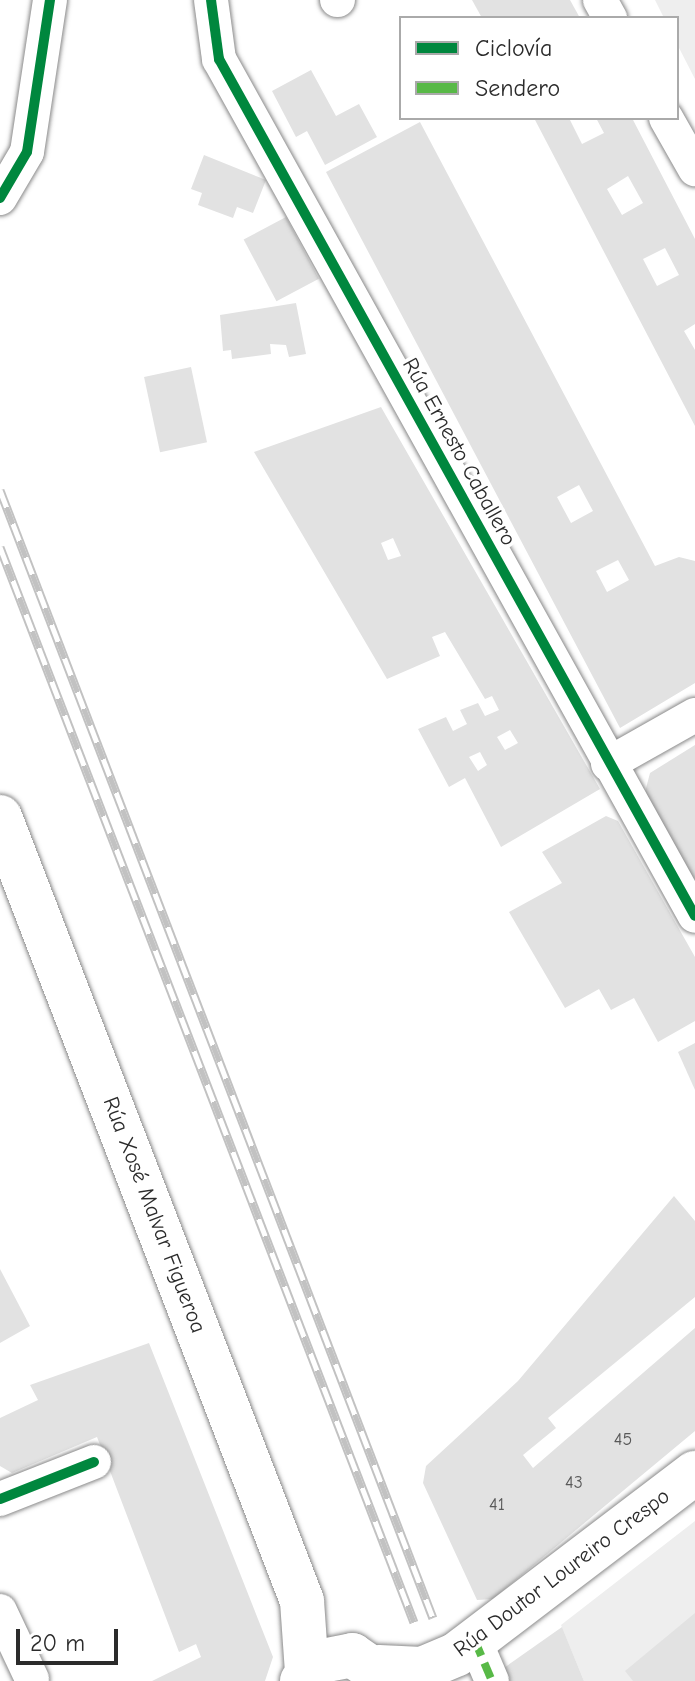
<!DOCTYPE html>
<html>
<head>
<meta charset="utf-8">
<style>
  body { margin:0 }
  #map { position:relative; width:695px; height:1681px; overflow:hidden; background:#fff; font-family:"Comic Neue",sans-serif }
  div>[style] { position:absolute }
  .built>* { inset:0; background:#eee }
  .building>* { inset:0; background:#e2e2e2; transform-origin:0 0 }
  .roads { filter:drop-shadow(0 0 2px #8a8a8a) drop-shadow(0 0 2px #8a8a8a) }
  .street>* { height:34px; margin:-17px; padding:0 17px; transform-origin:17px; border-radius:17px; background:#fff }
  .primary>* { height:44px; margin:-22px; padding:0 22px; transform-origin:22px; border-radius:22px; background:#fff }
  .rail>* { height:9px; margin-top:-4.5px; transform-origin:0; background:repeating-linear-gradient(90deg,#fff 0 18px,#c2c2c2 0 36px); box-sizing:border-box; border-block:2px solid #c2c2c2 }
  .quiet>* { height:8px; margin-top:-4px; transform-origin:0; background:repeating-linear-gradient(90deg,#58b947 0 16px,transparent 0 24px) }
  .cycleway>* { height:10px; margin:-5px; padding:0 5px; transform-origin:5px; border-radius:5px; background:#00873e }
  span { translate:-50% -50%; white-space:nowrap; text-align:center; line-height:1.15; -webkit-text-stroke:7px #fff; paint-order:stroke }
  .number-label { font-size:18px; color:#595959 }
  .number-label span { -webkit-text-stroke-width:0 }
  .street-label { font-size:22px; color:#2b2b2b }
  .legend { position:absolute; left:399px; top:16px; width:280px; height:104px; box-sizing:border-box; background:#fff; border:2px solid #aaa; margin:0; padding:10px 14px; list-style:none; font-size:24px; color:#2b2b2b }
  .legend li { display:flex; align-items:center; gap:16px; height:40px }
  .legend b { width:40px; border:2px solid #aaa }
  .scale { position:absolute; left:16px; top:1629px; width:102px; height:36px; box-sizing:border-box; border:4px solid #2b2b2b; border-top:0; padding-left:10px; font-size:24px; line-height:28px; white-space:nowrap; color:#2b2b2b; -webkit-text-stroke:6px #fff; paint-order:stroke }
</style>
</head>
<body>
<div id="map">
  <div class="built">
    <div style="clip-path:polygon(655px 0,695px 0,695px 79px,677px 44px,677px 18px,664px 18px)"></div>
    <div style="clip-path:polygon(695px 1521px,695px 1681px,584px 1681px,561px 1625px)"></div>
  </div>
  <div class="building">
    <div style="clip-path:polygon(472px 0,570px 0,580px 18px,482px 18px)"></div>
    <div style="clip-path:polygon(311px 70px,336px 116px,359px 104px,377px 137px,325px 165px,307px 131px,296px 137px,272px 91px)"></div>
    <div style="clip-path:polygon(evenodd,534px 118px,569px 118px,582px 144px,604px 133px,596px 118px,632px 118px,695px 239px,695px 324px,684px 331px,695px 350px,695px 426px,534px 118px,628px 176px,643px 203px,622px 215px,607px 189px,628px 176px,534px 118px,665px 248px,679px 275px,657px 286px,643px 259px,665px 248px)"></div>
    <div style="clip-path:polygon(evenodd,420px 122px,655px 566px,679px 557px,695px 561px,695px 683px,620px 728px,326px 172px,420px 122px,579px 485px,593px 511px,571px 523px,557px 497px,579px 485px,420px 122px,618px 560px,629px 580px,607px 592px,596px 571px,618px 560px)"></div>
    <div style="clip-path:polygon(204px 155px,266px 180px,253px 213px,237px 207px,233px 218px,198px 205px,202px 193px,191px 189px)"></div>
    <div style="left:286px;top:217px;width:70px;height:48px;rotate:62deg"></div>
    <div style="clip-path:polygon(296px 303px,306px 354px,289px 357px,286px 345px,270px 344px,271px 354px,232px 359px,231px 350px,223px 351px,220px 315px)"></div>
    <div style="left:191px;top:367px;width:77px;height:48px;rotate:78deg"></div>
    <div style="clip-path:polygon(evenodd,381px 407px,600px 789px,501px 847px,465px 778px,449px 787px,418px 729px,446px 717px,453px 731px,467px 724px,460px 710px,478px 703px,485px 716px,499px 710px,492px 696px,485px 699px,445px 632px,432px 637px,440px 656px,387px 679px,254px 452px,381px 407px,393px 538px,401px 556px,388px 560px,381px 543px,393px 538px,381px 407px,510px 730px,518px 743px,505px 750px,497px 737px,510px 730px,381px 407px,480px 752px,487px 765px,478px 771px,469px 757px,480px 752px)"></div>
    <div style="clip-path:polygon(695px 745px,695px 885px,644px 796px,650px 773px)"></div>
    <div style="clip-path:polygon(606px 816px,618px 821px,695px 957px,695px 1021px,658px 1042px,634px 998px,611px 1010px,599px 989px,565px 1008px,509px 912px,562px 883px,542px 852px)"></div>
    <div style="clip-path:polygon(695px 1043px,695px 1090px,678px 1052px)"></div>
    <div style="clip-path:polygon(674px 1196px,695px 1221px,695px 1297px,548px 1418px,556px 1428px,523px 1455px,533px 1468px,695px 1328px,695px 1431px,493px 1599px,477px 1600px,423px 1483px,426px 1466px,518px 1381px)"></div>
    <div style="clip-path:polygon(0 1269px,30px 1326px,0 1343px)"></div>
    <div style="clip-path:polygon(149px 1343px,273px 1657px,265px 1681px,152px 1681px,201px 1657px,196px 1644px,179px 1652px,97px 1437px,12px 1473px,0 1466px,0 1418px,38px 1400px,30px 1385px)"></div>
    <div style="clip-path:polygon(695px 1613px,695px 1681px,633px 1681px,625px 1671px)"></div>
    <div style="clip-path:polygon(562px 1627px,584px 1681px,505px 1681px,501px 1670px)"></div>
  </div>
  <div class="roads">
    <div class="street">
      <div style="left:211px;top:0;width:60px;rotate:82.3deg"></div>
      <div style="left:219px;top:59px;width:980px;rotate:60.95deg"></div>
      <div style="left:337px;top:0;width:1px"></div>
      <div style="left:600px;top:0;width:21px;rotate:61deg"></div>
      <div style="left:666px;top:118px;width:59px;rotate:60.4deg"></div>
      <div style="left:0;top:198px;width:53px;rotate:-59.6deg"></div>
      <div style="left:27px;top:152px;width:154px;rotate:-81.4deg"></div>
      <div style="left:608px;top:764px;width:100px;rotate:-29.4deg"></div>
      <div style="left:0;top:1499px;width:101px;rotate:-21.5deg"></div>
      <div style="left:0;top:1611px;width:75px;rotate:64.8deg"></div>
      <div style="left:475px;top:1641px;width:43px;rotate:67deg"></div>
    </div>
    <div class="primary">
      <div style="left:0;top:817px;width:840px;rotate:68.93deg"></div>
      <div style="left:302px;top:1601px;width:71px;rotate:86deg"></div>
      <div style="left:379px;top:1667px;width:43px;rotate:2.7deg"></div>
      <div style="left:422px;top:1669px;width:38px;rotate:-23deg"></div>
      <div style="left:457px;top:1654px;width:299px;rotate:-37.3deg"></div>
      <div style="left:302px;top:1681px;width:28px;rotate:-45deg"></div>
      <div style="left:322px;top:1661px;width:31px;rotate:-11deg"></div>
      <div style="left:352px;top:1655px;width:46px;rotate:34.4deg"></div>
    </div>
  </div>
  <div class="rail">
    <div style="left:0;top:490px;width:1208px;rotate:69deg"></div>
    <div style="left:0;top:547px;width:1152px;rotate:68.94deg"></div>
  </div>
  <div class="quiet">
    <div style="left:475px;top:1641px;width:43px;rotate:67deg"></div>
  </div>
  <div class="cycleway">
    <div style="left:211px;top:0;width:60px;rotate:82.3deg"></div>
    <div style="left:219px;top:59px;width:980px;rotate:60.95deg"></div>
    <div style="left:0;top:198px;width:53px;rotate:-59.6deg"></div>
    <div style="left:27px;top:152px;width:154px;rotate:-81.4deg"></div>
    <div style="left:0;top:1499px;width:101px;rotate:-21.5deg"></div>
  </div>
  <div class="number-label">
    <span style="left:623px;top:1440px">45</span>
    <span style="left:574px;top:1483px">43</span>
    <span style="left:497px;top:1505px">41</span>
  </div>
  <div class="street-label">
    <span style="left:459px;top:452px;rotate:61deg">Rúa Ernesto Caballero</span>
    <span style="left:154px;top:1215px;rotate:69deg">Rúa Xosé Malvar Figueroa</span>
    <span style="left:562px;top:1573px;rotate:-37deg">Rúa Doutor Loureiro Crespo</span>
  </div>
  <ul class="legend">
  <li><b style="height:10px;background:#00873e"></b>Ciclovía</li>
  <li><b style="height:10px;background:#58b947"></b>Sendero</li>
  </ul>
  <div class="scale">20 m</div>
</div>
</body>
</html>
